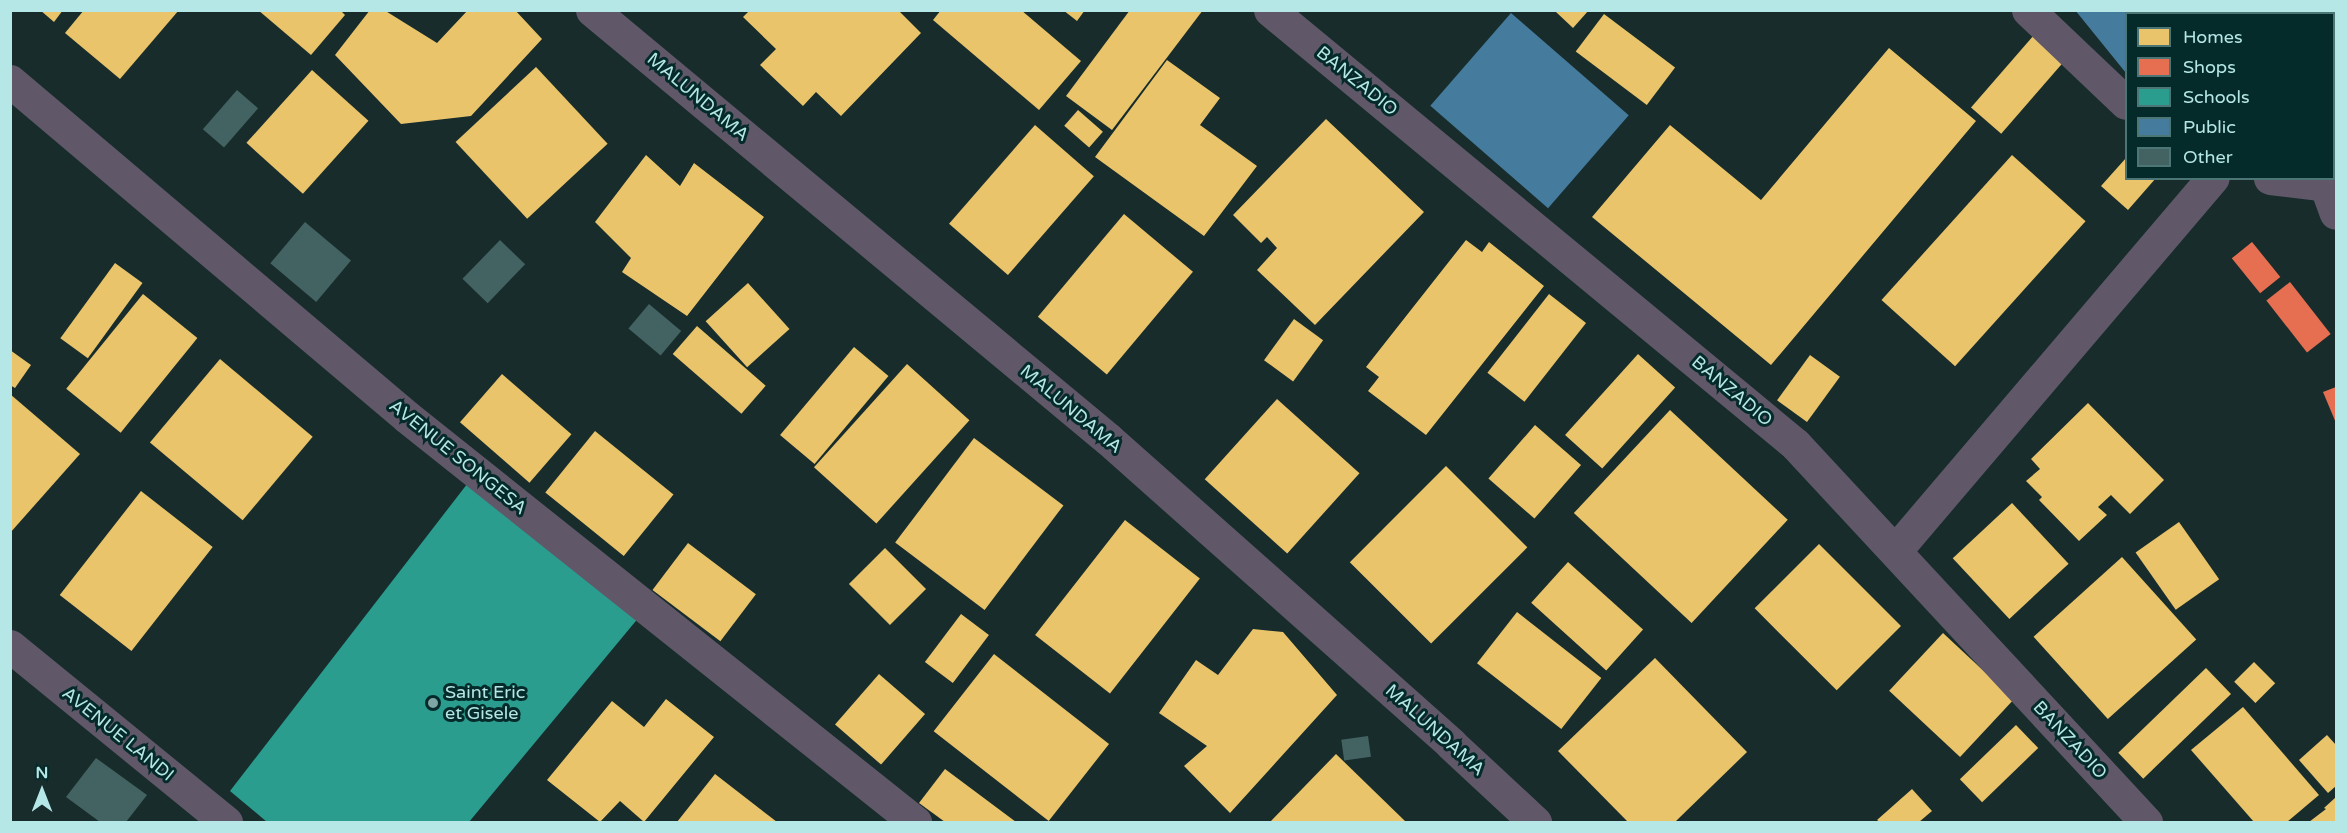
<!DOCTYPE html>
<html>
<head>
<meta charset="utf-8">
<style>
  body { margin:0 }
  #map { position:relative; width:2347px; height:833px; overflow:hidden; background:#182c2c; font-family:"Varela Round",sans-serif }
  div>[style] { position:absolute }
  .homes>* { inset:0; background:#e9c46a; transform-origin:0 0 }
  .shops>* { inset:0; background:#e76f51; transform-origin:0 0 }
  .schools>* { inset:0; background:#2a9d8f }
  .public>* { inset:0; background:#457b9d; transform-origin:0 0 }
  .building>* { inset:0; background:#436262; transform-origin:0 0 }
  .minor>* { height:33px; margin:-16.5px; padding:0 16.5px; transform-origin:16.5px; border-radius:16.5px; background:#605868 }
  .tertiary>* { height:33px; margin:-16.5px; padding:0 16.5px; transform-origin:16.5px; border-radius:16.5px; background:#605868 }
  .dots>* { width:16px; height:16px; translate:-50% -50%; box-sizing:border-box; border:3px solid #052a2a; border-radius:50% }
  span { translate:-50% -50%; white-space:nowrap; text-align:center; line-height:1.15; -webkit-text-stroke:6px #052a2a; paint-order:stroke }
  .street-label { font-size:18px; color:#b5e7e6 }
  .poi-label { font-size:18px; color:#b5e7e6 }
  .left { translate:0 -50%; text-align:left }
  .frame { position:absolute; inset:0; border:12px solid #b5e7e6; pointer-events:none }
  .legend { position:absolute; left:2125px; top:12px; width:210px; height:168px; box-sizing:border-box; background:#052a2a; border:2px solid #4b7675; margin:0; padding:8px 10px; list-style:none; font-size:18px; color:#b5e7e6 }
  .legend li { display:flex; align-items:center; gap:12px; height:30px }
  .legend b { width:30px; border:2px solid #4b7675 }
  .north { position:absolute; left:12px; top:761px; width:60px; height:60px; -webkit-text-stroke:4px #052a2a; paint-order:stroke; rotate:0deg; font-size:16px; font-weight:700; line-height:24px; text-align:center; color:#b5e7e6 }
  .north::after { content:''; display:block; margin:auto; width:21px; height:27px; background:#b5e7e6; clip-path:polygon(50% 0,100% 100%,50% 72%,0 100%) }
</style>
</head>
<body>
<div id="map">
  <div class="homes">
    <div style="clip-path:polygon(40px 10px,63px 10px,54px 22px)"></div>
    <div style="clip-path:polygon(84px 10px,179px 10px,120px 79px,65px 33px)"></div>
    <div style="clip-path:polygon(258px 10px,340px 10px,345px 15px,311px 55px)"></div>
    <div style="clip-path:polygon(370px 10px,384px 10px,437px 43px,468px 10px,515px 10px,542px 39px,471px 116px,401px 124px,335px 55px)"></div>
    <div style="clip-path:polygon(750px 10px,898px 10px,921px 33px,841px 116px,816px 92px,803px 106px,760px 65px,776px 49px,743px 17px)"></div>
    <div style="clip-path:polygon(941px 10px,1021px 10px,1081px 61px,1039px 110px,933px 20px)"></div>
    <div style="clip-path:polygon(1063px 10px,1085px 10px,1077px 21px)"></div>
    <div style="clip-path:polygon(1130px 10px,1203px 10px,1112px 130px,1066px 96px)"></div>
    <div style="clip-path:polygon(1558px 10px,1589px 10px,1573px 28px,1556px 12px)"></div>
    <div style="left:1604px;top:14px;width:89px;height:47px;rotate:37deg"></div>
    <div style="left:2034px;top:35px;width:40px;height:96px;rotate:41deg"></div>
    <div style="clip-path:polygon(1889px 48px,1976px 121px,1771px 365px,1592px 217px,1670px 125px,1761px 200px)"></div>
    <div style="clip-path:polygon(1167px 60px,1220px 98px,1200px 125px,1257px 166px,1204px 236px,1095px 157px)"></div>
    <div style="left:536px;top:67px;width:105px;height:110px;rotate:47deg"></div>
    <div style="left:312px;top:70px;width:76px;height:98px;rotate:42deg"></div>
    <div style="left:1078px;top:110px;width:33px;height:21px;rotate:41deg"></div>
    <div style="clip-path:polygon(1326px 119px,1424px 212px,1315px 325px,1257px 270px,1277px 248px,1267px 237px,1261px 243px,1233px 215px)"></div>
    <div style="left:1035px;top:125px;width:78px;height:131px;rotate:41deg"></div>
    <div style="clip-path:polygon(646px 155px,680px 186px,694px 163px,764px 217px,687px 316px,622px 272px,631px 258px,595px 222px)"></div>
    <div style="left:2012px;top:155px;width:99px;height:195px;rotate:42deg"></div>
    <div style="clip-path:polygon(2126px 158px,2126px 178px,2156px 178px,2128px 210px,2101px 186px)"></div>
    <div style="left:1124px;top:214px;width:90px;height:134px;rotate:40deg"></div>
    <div style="clip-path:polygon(1466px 240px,1482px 252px,1489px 242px,1544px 286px,1426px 435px,1368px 391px,1379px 377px,1366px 367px)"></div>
    <div style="left:115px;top:263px;width:34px;height:93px;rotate:36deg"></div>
    <div style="left:748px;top:283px;width:62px;height:57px;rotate:48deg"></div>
    <div style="left:143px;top:294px;width:70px;height:122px;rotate:39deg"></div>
    <div style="left:1549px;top:294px;width:47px;height:100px;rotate:38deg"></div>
    <div style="left:1294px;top:319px;width:36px;height:51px;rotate:36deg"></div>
    <div style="left:697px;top:326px;width:91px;height:37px;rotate:41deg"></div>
    <div style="left:854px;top:347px;width:45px;height:115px;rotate:40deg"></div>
    <div style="clip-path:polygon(10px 350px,31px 365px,15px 388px,10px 385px)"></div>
    <div style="left:1638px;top:354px;width:50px;height:109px;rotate:42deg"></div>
    <div style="left:1810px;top:355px;width:37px;height:56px;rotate:36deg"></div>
    <div style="left:220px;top:359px;width:121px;height:109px;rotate:40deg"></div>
    <div style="left:907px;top:364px;width:84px;height:139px;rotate:42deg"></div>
    <div style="left:502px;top:374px;width:92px;height:64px;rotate:41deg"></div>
    <div style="clip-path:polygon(10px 394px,80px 454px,10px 533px)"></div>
    <div style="left:1277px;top:399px;width:111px;height:108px;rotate:42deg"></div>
    <div style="clip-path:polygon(2088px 403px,2164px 480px,2130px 514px,2111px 495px,2098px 507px,2107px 515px,2079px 541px,2039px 500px,2042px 497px,2026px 481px,2040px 469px,2031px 459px)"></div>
    <div style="left:1670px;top:410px;width:161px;height:141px;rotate:43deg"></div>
    <div style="left:1535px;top:425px;width:61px;height:71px;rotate:41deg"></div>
    <div style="left:595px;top:431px;width:101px;height:79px;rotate:39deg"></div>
    <div style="left:974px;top:438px;width:112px;height:131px;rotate:37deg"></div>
    <div style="left:1446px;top:466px;width:115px;height:136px;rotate:45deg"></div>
    <div style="left:141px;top:491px;width:91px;height:132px;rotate:38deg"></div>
    <div style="clip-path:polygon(482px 492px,591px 585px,499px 690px,459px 655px,518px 587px,499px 570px,458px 616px,410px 575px)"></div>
    <div style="left:2012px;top:503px;width:83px;height:81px;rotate:47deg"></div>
    <div style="left:1125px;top:520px;width:95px;height:146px;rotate:38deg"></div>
    <div style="left:2179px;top:522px;width:70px;height:53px;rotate:55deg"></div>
    <div style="left:688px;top:543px;width:85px;height:59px;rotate:37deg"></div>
    <div style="left:1819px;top:544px;width:116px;height:91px;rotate:45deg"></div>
    <div style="left:885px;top:548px;width:58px;height:51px;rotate:45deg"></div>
    <div style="left:2122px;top:557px;width:111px;height:119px;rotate:48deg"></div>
    <div style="left:1568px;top:562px;width:101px;height:55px;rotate:42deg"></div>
    <div style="left:1517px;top:612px;width:107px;height:65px;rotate:38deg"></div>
    <div style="left:961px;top:614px;width:35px;height:60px;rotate:37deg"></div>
    <div style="left:384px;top:620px;width:110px;height:56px;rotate:38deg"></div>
    <div style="clip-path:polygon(1253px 629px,1283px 632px,1337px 695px,1230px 813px,1184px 766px,1207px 746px,1159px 713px,1196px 660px,1218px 675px)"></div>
    <div style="left:1943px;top:633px;width:97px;height:79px;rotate:43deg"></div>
    <div style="left:994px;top:654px;width:146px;height:98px;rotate:38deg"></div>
    <div style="clip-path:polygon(1655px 658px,1747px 752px,1675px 822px,1628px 822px,1558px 751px)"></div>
    <div style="left:2254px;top:662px;width:30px;height:28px;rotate:45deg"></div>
    <div style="left:2206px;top:668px;width:36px;height:122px;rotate:46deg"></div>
    <div style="left:879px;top:674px;width:61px;height:67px;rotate:41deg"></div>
    <div style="clip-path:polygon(523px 681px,555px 708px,499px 776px,450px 736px,480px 700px,506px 713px)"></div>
    <div style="clip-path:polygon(666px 699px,714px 737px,644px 822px,620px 801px,600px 822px,547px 780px,612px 701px,644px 727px)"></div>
    <div style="clip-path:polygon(2243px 707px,2319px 795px,2287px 822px,2254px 822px,2191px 750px)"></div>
    <div style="left:2016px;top:725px;width:32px;height:78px;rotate:46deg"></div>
    <div style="clip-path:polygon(2327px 735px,2336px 745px,2336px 786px,2328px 793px,2299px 760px)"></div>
    <div style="clip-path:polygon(434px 749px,481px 787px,453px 822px,375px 822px)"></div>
    <div style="clip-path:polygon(1336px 754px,1406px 822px,1272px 822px,1271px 821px)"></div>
    <div style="clip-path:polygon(945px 769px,1016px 822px,945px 822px,919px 803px)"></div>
    <div style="clip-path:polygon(715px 774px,777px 822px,677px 822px)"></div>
    <div style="clip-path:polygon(1912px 789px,1932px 811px,1919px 822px,1880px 822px,1877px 820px)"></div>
    <div style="clip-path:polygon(2336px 797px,2336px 822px,2309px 822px,2326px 809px,2324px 808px)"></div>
    <div style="clip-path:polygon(332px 798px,359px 822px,310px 822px)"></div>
  </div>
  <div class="shops">
    <div style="left:2252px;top:242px;width:45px;height:26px;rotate:51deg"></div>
    <div style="left:2290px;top:282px;width:66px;height:30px;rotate:52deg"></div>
    <div style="clip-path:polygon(2336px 387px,2336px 423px,2323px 392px)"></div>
  </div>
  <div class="schools">
    <div style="clip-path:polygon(471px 479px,640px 616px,469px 822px,267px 822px,230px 791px)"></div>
  </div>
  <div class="public">
    <div style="clip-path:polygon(2075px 10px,2184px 10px,2186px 14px,2126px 14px,2126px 73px)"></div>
    <div style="left:1511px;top:13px;width:156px;height:123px;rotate:41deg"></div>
  </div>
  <div class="building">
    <div style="left:237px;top:90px;width:28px;height:52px;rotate:41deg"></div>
    <div style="left:305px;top:222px;width:60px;height:54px;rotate:40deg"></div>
    <div style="left:500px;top:240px;width:35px;height:54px;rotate:44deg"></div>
    <div style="left:649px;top:304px;width:42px;height:32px;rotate:40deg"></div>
    <div style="left:1368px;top:736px;width:21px;height:27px;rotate:82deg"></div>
    <div style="clip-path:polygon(96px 758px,147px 795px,126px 822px,100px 822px,66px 797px)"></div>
  </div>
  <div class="minor">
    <div style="left:592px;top:10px;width:671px;rotate:39.74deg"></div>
    <div style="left:1108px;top:439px;width:459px;rotate:41.6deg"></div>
    <div style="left:1451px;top:744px;width:115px;rotate:42.9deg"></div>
    <div style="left:1270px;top:10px;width:681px;rotate:39.58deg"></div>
    <div style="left:1795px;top:444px;width:516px;rotate:47.12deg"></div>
    <div style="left:2028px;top:10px;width:135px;rotate:43.5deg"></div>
    <div style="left:10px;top:81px;width:520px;rotate:40.24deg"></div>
    <div style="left:407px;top:417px;width:650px;rotate:38.56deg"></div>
    <div style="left:2270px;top:178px;width:57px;rotate:7deg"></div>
    <div style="left:1895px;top:551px;width:490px;rotate:-49.6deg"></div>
    <div style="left:10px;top:646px;width:279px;rotate:39.2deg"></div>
  </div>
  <div class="tertiary">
    <div style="left:2230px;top:10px;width:4px;rotate:63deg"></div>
    <div style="left:2323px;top:178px;width:37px;rotate:70deg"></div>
  </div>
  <div class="dots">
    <div style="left:433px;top:703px;background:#7ea6a5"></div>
  </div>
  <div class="street-label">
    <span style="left:1357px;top:81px;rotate:39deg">BANZADIO</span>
    <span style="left:698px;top:97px;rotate:40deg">MALUNDAMA</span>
    <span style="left:1732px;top:391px;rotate:40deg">BANZADIO</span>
    <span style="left:1071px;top:409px;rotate:40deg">MALUNDAMA</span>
    <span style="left:458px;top:457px;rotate:39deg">AVENUE SONGESA</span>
    <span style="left:1435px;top:730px;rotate:42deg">MALUNDAMA</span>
    <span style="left:118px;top:734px;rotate:39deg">AVENUE LANDI</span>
    <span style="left:2070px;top:740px;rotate:47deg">BANZADIO</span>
  </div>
  <div class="poi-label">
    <span class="left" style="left:445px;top:703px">Saint Eric<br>et Gisele</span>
  </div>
  <div class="frame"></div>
  <ul class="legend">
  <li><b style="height:16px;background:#e9c46a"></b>Homes</li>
  <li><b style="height:16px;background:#e76f51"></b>Shops</li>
  <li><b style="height:16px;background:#2a9d8f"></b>Schools</li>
  <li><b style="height:16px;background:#457b9d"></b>Public</li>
  <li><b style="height:16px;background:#436262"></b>Other</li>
  </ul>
  <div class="north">N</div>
</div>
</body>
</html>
